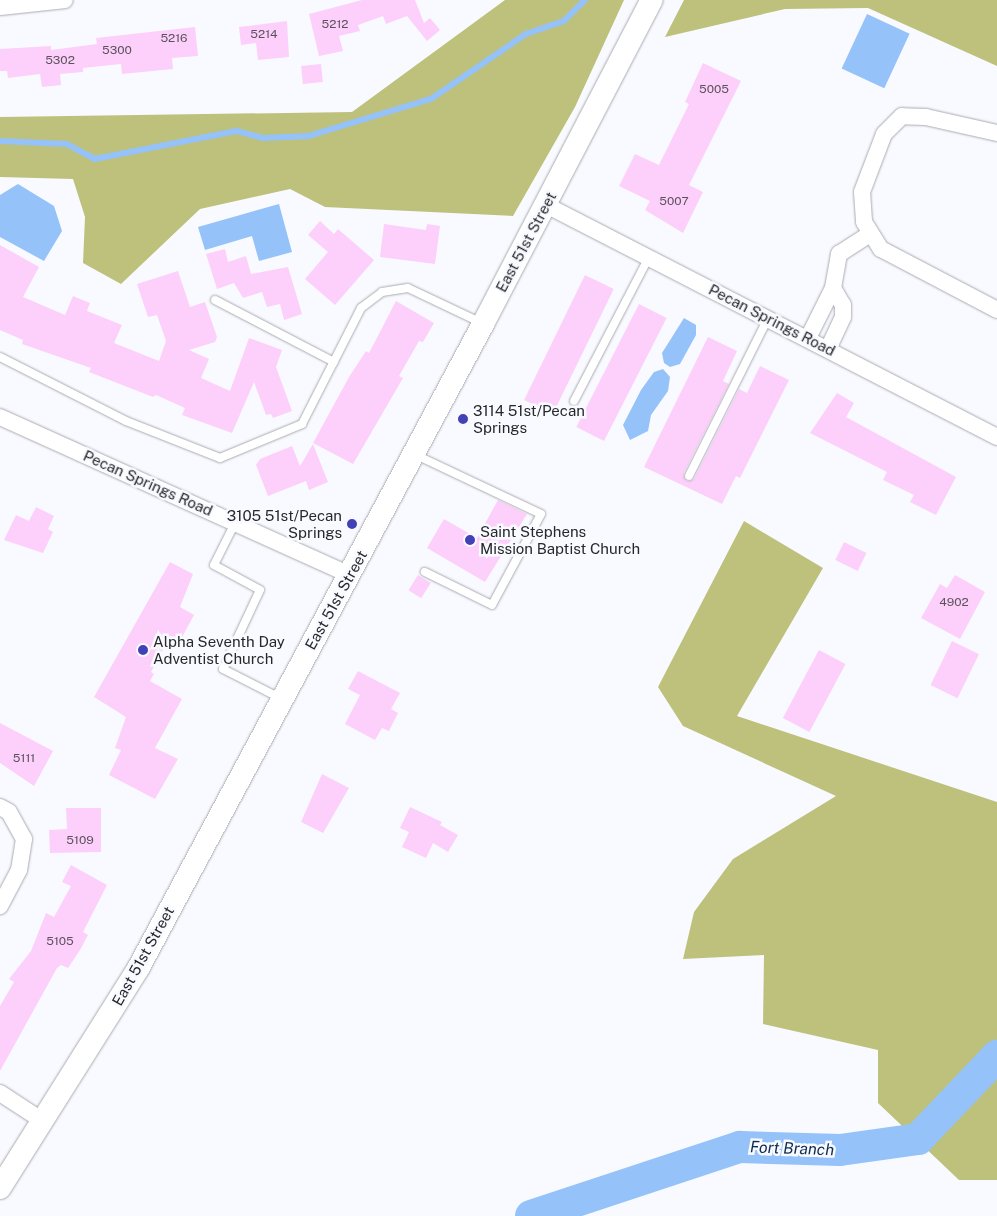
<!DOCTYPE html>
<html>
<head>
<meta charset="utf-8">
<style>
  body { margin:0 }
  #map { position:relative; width:997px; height:1216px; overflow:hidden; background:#f8faff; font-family:"Public Sans",sans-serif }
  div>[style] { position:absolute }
  .forest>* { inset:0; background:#bec17b }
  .water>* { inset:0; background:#94c2f9; transform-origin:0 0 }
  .stream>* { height:5.5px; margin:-2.75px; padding:0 2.75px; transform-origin:2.75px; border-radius:2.75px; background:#94c2f9 }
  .river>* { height:32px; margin:-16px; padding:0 16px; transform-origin:16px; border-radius:16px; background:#94c2f9 }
  .building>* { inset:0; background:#fcd0fa; transform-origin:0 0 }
  .roads { filter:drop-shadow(0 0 1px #aaabb0) drop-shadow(0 0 1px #aaabb0) }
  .lane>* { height:8px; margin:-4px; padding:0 4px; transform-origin:4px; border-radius:4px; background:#fff }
  .street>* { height:16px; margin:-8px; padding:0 8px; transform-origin:8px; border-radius:8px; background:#fff }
  .secondary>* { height:22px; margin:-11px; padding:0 11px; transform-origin:11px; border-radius:11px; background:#fff }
  .dots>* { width:14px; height:14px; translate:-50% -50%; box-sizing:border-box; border:2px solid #f8faff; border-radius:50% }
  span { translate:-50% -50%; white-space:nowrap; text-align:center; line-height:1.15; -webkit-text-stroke:5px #f8faff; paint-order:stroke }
  .number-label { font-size:12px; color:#5c525e }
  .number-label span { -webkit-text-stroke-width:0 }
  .street-label { font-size:15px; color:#27282a }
  .poi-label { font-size:15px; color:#27282a }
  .left { translate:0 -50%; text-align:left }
  .right { translate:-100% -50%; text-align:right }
  .water-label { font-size:16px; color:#0d2c4f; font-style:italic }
</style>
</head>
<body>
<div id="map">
  <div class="forest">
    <div style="clip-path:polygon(505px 0,624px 0,575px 107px,513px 216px,325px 207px,290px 189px,200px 209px,121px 284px,83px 263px,85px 217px,73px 179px,0 177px,0 117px,352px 112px)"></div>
    <div style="clip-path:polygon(684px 0,997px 0,997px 66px,868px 8px,785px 9px,665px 37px)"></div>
    <div style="clip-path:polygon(744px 521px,823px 568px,737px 716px,997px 802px,997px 1180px,959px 1180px,878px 1103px,878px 1050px,763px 1024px,764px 955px,683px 959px,694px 912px,733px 859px,836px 796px,683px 726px,658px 687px)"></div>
  </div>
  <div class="water">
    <div style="left:867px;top:14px;width:47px;height:60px;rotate:25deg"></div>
    <div style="clip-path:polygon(18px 184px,54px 206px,62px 231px,44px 261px,0 237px,0 195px)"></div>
    <div style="clip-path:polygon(279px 204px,292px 252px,259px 261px,252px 236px,205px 250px,198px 227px)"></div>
    <div style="clip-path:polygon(684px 318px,696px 325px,696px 335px,680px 364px,670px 367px,664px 363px,662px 353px)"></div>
    <div style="clip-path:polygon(663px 369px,670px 377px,668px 391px,651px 415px,648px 431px,630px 440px,623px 425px,641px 390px,654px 372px)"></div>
  </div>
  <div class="stream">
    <div style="left:0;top:141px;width:67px;rotate:2.6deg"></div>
    <div style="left:67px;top:144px;width:32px;rotate:28deg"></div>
    <div style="left:95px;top:159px;width:145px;rotate:-11.2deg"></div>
    <div style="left:237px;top:131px;width:27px;rotate:15deg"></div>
    <div style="left:263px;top:138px;width:46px;rotate:-2.5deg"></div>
    <div style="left:309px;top:136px;width:127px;rotate:-16.9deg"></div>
    <div style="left:431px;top:99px;width:115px;rotate:-34.4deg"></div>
    <div style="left:526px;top:34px;width:40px;rotate:-18.9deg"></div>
    <div style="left:564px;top:21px;width:30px;rotate:-45deg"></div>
  </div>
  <div class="river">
    <div style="left:531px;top:1216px;width:220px;rotate:-18.3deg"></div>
    <div style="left:740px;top:1147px;width:100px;rotate:1.7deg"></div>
    <div style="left:840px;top:1150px;width:79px;rotate:-8deg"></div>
    <div style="left:918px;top:1139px;width:115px;rotate:-46.4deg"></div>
  </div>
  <div class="building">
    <div style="clip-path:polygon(362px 0,415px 0,424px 23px,430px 18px,440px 30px,427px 41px,407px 16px,386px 24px,383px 16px,358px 25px,360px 31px,339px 36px,343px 51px,319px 56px,309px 14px)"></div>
    <div style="clip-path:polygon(287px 21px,289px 57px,258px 60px,256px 43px,241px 45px,239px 27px)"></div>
    <div style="clip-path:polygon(195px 27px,198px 56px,172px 58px,173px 69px,122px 74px,121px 64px,83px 68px,83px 72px,60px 74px,61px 85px,42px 87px,40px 74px,8px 78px,7px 71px,0 71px,0 49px,51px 46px,51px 50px,97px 44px,96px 38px)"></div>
    <div style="clip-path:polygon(703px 63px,741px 81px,689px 185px,703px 192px,683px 233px,645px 210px,650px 201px,619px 186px,635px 154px,659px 165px,689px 104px,685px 102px)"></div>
    <div style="left:321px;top:64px;width:18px;height:20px;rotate:84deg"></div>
    <div style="clip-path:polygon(320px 221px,334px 234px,338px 229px,374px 260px,335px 305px,305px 279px,328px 252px,308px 235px)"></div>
    <div style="clip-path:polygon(384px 224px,426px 230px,427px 224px,440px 226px,435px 264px,380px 257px)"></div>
    <div style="clip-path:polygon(0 245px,39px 267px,23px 297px,65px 315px,73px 296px,90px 303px,87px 311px,122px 325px,114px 343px,159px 361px,166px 341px,157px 315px,148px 317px,137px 284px,178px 271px,190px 307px,205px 302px,217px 337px,215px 342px,189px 350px,209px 359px,201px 378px,230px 391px,249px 338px,282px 350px,276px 367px,292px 411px,273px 418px,271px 414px,266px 415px,254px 382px,232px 433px,182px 415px,185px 408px,156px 395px,153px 397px,89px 372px,91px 368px,22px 344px,23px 340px,0 330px)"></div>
    <div style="clip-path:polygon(225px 249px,228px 262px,246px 256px,251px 274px,288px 267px,302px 314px,284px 320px,280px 304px,267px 307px,262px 292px,243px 298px,234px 283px,217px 289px,206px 254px)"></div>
    <div style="left:585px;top:275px;width:32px;height:139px;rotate:26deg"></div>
    <div style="clip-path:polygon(396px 301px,434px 323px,423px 342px,419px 341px,399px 376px,403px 378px,353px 464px,313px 443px,349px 377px,366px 351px,369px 353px)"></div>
    <div style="left:639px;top:304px;width:31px;height:138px;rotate:27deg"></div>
    <div style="clip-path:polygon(708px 337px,737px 351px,723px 381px,729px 384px,684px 473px,686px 481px,694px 479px,739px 389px,747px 393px,760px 366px,789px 380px,740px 478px,736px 476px,722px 504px,644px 467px)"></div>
    <div style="clip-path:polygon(837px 393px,854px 403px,846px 417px,956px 477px,936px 515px,910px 502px,914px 495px,883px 480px,887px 472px,810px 433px)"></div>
    <div style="clip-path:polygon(313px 444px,328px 482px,309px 490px,306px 481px,268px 496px,256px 465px,260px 459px,292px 446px,300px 466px)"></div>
    <div style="clip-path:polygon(498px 500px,527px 514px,485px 582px,427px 548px,444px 519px,477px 538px)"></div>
    <div style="clip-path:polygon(36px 507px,54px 516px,48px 529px,53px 532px,43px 553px,4px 540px,16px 515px,29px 521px)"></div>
    <div style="left:844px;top:542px;width:25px;height:20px;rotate:26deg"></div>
    <div style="clip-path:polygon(170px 562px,193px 574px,180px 607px,194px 615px,180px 641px,170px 636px,151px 672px,154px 674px,150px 681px,182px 699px,155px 748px,178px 759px,155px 799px,109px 775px,121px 750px,115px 748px,126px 717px,94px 697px)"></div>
    <div style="left:418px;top:575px;width:15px;height:18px;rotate:32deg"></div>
    <div style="clip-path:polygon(955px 575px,985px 592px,960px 639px,921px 618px,940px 584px,947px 588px)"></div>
    <div style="left:952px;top:641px;width:30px;height:49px;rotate:26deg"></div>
    <div style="left:819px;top:650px;width:30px;height:77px;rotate:28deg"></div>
    <div style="clip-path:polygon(358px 671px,400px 693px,391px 709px,398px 713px,389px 731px,382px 728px,375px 740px,345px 724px,360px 695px,348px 689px)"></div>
    <div style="clip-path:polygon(0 723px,53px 751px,34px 786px,0 763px)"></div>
    <div style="clip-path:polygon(322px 774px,349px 788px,323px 833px,301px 822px)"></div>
    <div style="clip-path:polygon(410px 807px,442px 822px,440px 825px,458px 835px,448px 852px,433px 843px,426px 858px,402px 847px,409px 832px,400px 828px)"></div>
    <div style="clip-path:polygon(66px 808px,101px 808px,101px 852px,50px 853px,49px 830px,67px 829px)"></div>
    <div style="clip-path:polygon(71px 865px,107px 885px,83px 932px,88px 935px,80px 950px,68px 968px,61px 965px,57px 968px,0 1071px,0 1006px,14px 982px,9px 979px,31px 951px,46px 913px,54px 917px,71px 886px,62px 882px)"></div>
  </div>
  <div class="roads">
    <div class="lane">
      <div style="left:215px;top:300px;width:134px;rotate:27.5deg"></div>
      <div style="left:0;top:357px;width:141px;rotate:26.9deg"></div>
      <div style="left:126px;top:421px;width:101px;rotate:21.5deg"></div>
      <div style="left:220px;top:458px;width:89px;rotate:-22.5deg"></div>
      <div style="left:302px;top:424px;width:130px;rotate:-63deg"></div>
      <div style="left:361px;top:308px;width:26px;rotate:-37deg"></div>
      <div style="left:382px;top:292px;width:26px;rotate:-9deg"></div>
      <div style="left:408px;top:288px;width:82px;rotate:25.3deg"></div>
      <div style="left:574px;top:401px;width:162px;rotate:-62.5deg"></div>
      <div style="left:416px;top:455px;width:138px;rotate:25.3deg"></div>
      <div style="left:541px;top:514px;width:103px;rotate:118.3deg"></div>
      <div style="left:492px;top:605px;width:75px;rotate:-153.8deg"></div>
      <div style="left:689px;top:476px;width:177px;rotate:-63.4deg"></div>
      <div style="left:235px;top:523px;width:47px;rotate:116.6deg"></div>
      <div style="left:214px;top:565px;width:52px;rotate:28.5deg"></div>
      <div style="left:260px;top:590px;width:87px;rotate:115.1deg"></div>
      <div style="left:223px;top:669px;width:64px;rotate:27deg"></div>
    </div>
    <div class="street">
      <div style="left:0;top:7px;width:65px;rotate:-6.1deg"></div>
      <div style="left:997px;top:133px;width:73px;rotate:-167.3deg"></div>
      <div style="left:926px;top:117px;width:24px;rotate:-178deg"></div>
      <div style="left:902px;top:116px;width:25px;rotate:135deg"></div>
      <div style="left:884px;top:134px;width:62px;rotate:110.8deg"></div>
      <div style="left:862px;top:192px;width:30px;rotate:86deg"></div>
      <div style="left:864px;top:222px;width:32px;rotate:58deg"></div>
      <div style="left:881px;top:249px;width:131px;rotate:27.7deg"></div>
      <div style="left:546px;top:205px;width:507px;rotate:27.22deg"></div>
      <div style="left:833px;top:288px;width:35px;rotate:-80deg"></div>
      <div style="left:839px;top:254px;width:35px;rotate:-33deg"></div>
      <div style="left:808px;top:338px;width:56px;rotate:-63.4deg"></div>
      <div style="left:833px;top:288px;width:20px;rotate:60deg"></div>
      <div style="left:843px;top:305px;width:12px;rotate:90deg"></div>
      <div style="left:843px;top:317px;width:35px;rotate:115deg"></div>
      <div style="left:0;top:417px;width:384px;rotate:24.3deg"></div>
      <div style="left:0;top:807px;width:10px;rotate:29deg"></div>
      <div style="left:9px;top:812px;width:31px;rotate:61deg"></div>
      <div style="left:24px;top:839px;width:31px;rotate:99deg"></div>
      <div style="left:19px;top:870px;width:41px;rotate:117.8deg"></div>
      <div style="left:0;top:1093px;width:51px;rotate:33.1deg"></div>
    </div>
    <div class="secondary">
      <div style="left:0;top:1188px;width:261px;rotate:-57.8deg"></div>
      <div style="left:139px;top:967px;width:729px;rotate:-61.85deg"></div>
      <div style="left:483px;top:324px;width:365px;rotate:-62.5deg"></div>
    </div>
  </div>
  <div class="dots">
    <div style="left:463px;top:419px;background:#4341b6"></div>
    <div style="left:352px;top:524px;background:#4341b6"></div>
    <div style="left:470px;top:540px;background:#4341b6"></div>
    <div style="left:143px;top:650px;background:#4341b6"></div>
  </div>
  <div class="number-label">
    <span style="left:335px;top:25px">5212</span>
    <span style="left:264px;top:35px">5214</span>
    <span style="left:174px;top:39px">5216</span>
    <span style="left:117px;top:51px">5300</span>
    <span style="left:60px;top:61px">5302</span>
    <span style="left:714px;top:90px">5005</span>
    <span style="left:674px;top:202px">5007</span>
    <span style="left:954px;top:603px">4902</span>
    <span style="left:24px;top:759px">5111</span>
    <span style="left:80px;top:841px">5109</span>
    <span style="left:60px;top:942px">5105</span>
  </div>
  <div class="street-label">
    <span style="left:526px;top:242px;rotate:-62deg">East 51st Street</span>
    <span style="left:772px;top:320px;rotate:27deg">Pecan Springs Road</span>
    <span style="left:148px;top:483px;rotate:24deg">Pecan Springs Road</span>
    <span style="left:336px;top:600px;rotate:-61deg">East 51st Street</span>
    <span style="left:143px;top:956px;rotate:-61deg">East 51st Street</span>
  </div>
  <div class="poi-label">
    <span class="left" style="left:473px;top:419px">3114 51st/Pecan<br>Springs</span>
    <span class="right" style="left:342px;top:524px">3105 51st/Pecan<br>Springs</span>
    <span class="left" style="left:480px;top:540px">Saint Stephens<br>Mission Baptist Church</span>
    <span class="left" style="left:153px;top:650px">Alpha Seventh Day<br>Adventist Church</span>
  </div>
  <div class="water-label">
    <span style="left:792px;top:1149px;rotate:2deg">Fort Branch</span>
  </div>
</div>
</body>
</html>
